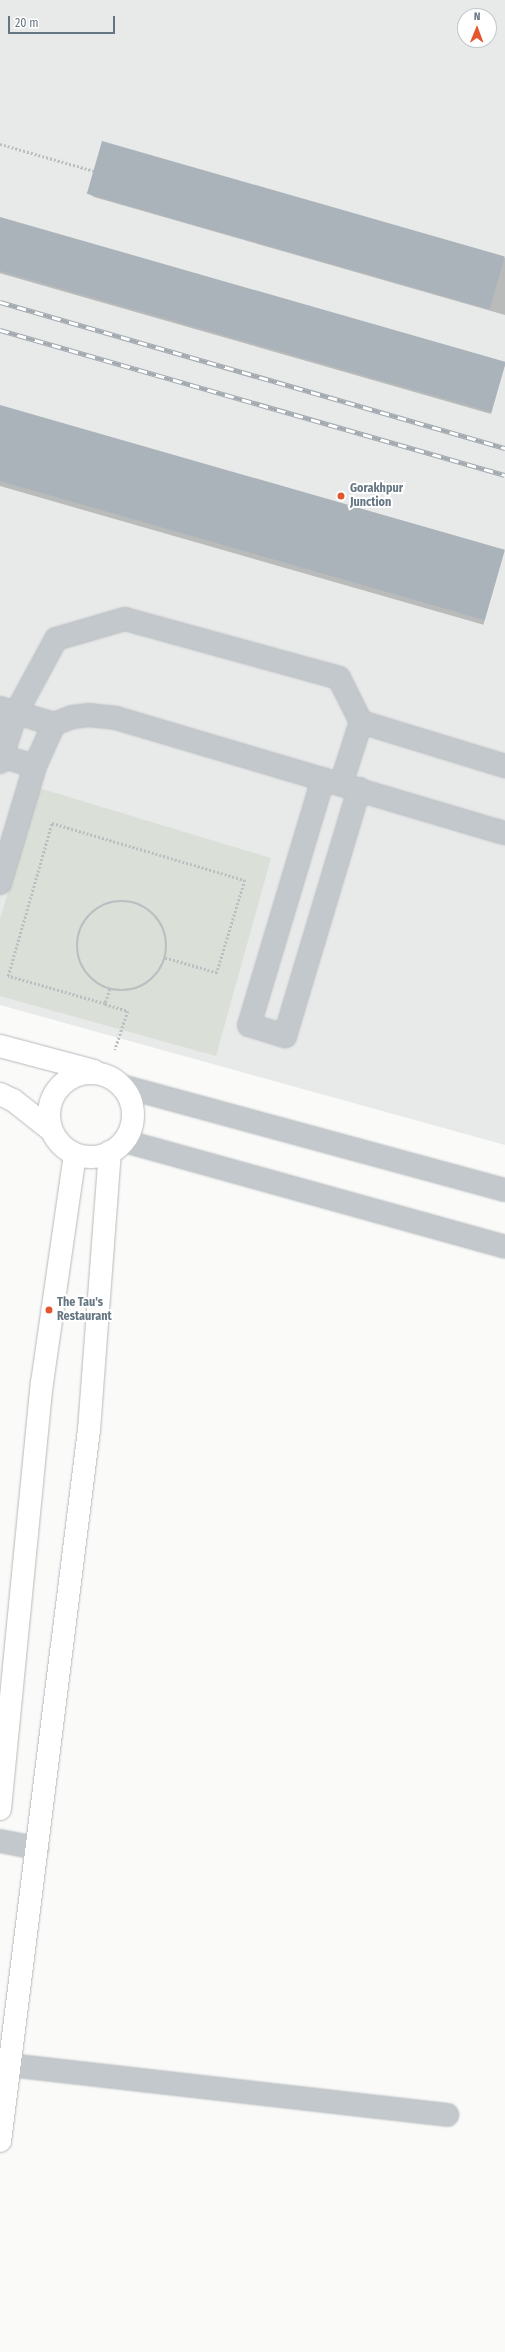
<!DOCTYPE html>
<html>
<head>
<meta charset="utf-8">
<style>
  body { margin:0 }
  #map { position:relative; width:505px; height:2352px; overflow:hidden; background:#fafaf8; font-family:"Fira Sans Condensed",sans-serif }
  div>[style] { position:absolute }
  .built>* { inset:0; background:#e8e9e9 }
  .green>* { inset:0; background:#dadfd7 }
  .shadow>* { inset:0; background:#0003; transform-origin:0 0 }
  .building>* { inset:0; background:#aab3b9; transform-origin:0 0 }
  .path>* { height:2.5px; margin-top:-1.25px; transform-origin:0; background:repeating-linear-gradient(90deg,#bbbfc2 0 2px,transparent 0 4px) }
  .path>.ring { margin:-1.25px; padding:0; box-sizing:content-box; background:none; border:2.5px solid #bbbfc2; border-radius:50% }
  .roads { filter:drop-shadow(0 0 1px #b5babe) drop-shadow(0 0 1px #b5babe) }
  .minor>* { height:22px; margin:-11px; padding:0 11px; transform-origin:11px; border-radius:11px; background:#c3c8cc }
  .major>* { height:22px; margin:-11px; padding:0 11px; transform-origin:11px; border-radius:11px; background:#fff }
  .major>.ring { margin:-11px; padding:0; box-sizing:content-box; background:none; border:22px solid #fff; border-radius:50% }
  .rail>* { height:4.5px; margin-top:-2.25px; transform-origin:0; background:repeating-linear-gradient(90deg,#fff 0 9px,#a2aab0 0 18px); box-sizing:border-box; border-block:1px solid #a2aab0 }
  .dots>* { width:11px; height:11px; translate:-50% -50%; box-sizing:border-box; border:2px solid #fff; border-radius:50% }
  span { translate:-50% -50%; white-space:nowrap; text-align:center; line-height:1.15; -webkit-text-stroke:4px #fff; paint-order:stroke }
  .poi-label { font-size:12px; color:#657683; font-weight:700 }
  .left { translate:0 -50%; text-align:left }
  .north { position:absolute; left:457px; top:8px; width:40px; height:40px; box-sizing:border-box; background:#fff; border:1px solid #c1c8cd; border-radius:50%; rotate:1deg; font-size:11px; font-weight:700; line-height:16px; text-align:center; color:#657683 }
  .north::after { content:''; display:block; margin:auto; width:14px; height:18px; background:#e4572e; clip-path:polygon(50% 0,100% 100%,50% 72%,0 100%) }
  .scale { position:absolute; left:8px; top:16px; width:107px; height:18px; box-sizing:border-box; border:2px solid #657683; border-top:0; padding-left:5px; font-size:12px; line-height:14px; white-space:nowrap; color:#657683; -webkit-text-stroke:3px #fff; paint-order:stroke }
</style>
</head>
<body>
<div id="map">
  <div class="built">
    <div style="clip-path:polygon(evenodd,0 0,505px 0,505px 1145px,0 1005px,0 0,465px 16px,489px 16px,489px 40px,465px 40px,465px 16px)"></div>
  </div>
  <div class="green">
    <div style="clip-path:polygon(39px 788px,271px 858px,216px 1056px,0 996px,0 919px)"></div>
  </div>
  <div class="shadow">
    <div style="clip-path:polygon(88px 193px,505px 258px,505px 315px,94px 197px)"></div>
    <div style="left:0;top:218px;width:526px;height:53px;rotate:16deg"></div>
    <div style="left:0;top:406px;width:525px;height:77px;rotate:16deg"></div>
  </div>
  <div class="building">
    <div style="left:102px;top:141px;width:419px;height:55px;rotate:16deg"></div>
    <div style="left:0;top:217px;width:526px;height:52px;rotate:16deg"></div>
    <div style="left:0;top:405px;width:525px;height:73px;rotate:16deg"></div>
  </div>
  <div class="path">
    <div style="left:0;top:144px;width:98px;rotate:16deg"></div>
    <div class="ring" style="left:77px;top:901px;width:87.5px;height:87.5px"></div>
    <div style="left:110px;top:989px;width:16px;rotate:108deg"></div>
    <div style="left:105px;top:1004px;width:24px;rotate:17deg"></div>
    <div style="left:128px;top:1011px;width:41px;rotate:108.4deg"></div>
    <div style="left:105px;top:1004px;width:101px;rotate:-163.9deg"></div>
    <div style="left:8px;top:976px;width:159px;rotate:-74deg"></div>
    <div style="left:52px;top:823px;width:201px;rotate:16.5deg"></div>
    <div style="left:245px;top:880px;width:97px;rotate:106.8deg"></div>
    <div style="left:217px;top:973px;width:54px;rotate:-163.9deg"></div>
  </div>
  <div class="roads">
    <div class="minor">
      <div style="left:0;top:708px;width:56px;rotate:16.5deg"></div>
      <div style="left:0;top:756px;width:36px;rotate:16deg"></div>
      <div style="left:35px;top:766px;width:46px;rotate:-65.7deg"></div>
      <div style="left:54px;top:724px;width:19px;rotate:-21deg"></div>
      <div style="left:72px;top:717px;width:16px;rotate:-7deg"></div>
      <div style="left:88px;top:715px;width:28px;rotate:6deg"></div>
      <div style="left:116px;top:718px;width:406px;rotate:16.5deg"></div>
      <div style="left:0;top:762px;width:52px;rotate:-71.9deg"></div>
      <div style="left:16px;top:713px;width:84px;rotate:-61.6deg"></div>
      <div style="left:56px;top:639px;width:72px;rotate:-16.2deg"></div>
      <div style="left:125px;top:619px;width:222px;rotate:15.4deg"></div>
      <div style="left:339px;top:678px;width:49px;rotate:63.4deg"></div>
      <div style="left:361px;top:722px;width:151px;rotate:17deg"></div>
      <div style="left:323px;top:779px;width:257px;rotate:106.7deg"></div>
      <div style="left:249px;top:1025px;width:38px;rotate:17deg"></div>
      <div style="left:285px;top:1036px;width:258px;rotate:-73.3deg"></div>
      <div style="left:341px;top:784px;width:65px;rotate:-72.1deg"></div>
      <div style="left:0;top:883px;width:122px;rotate:-73.3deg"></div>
      <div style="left:122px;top:1086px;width:397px;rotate:15.2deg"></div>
      <div style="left:124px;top:1141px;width:395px;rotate:15.5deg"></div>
      <div style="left:0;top:1841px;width:38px;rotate:11deg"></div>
      <div style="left:9px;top:2065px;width:441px;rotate:6.5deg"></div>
    </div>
    <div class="major">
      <div style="left:0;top:1046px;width:97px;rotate:14.9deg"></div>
      <div class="ring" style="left:49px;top:1073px;width:62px;height:62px"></div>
      <div style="left:0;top:1094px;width:14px;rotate:25deg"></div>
      <div style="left:13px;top:1100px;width:48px;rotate:38.3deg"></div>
      <div style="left:0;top:1809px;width:428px;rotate:-84.4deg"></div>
      <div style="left:42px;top:1383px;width:230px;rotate:-81.8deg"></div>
      <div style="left:0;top:2141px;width:717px;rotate:-82.87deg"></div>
      <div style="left:89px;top:1430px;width:279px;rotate:-85.7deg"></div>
    </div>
  </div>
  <div class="rail">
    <div style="left:0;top:302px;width:526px;rotate:16.13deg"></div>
    <div style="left:0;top:330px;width:525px;rotate:16.02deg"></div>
  </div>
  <div class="dots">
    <div style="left:341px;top:496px;background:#e4572e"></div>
    <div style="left:49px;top:1310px;background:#e4572e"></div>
  </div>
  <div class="poi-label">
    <span class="left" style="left:350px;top:496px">Gorakhpur<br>Junction</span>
    <span class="left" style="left:57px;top:1310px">The Tau's<br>Restaurant</span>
  </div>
  <div class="north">N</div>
  <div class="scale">20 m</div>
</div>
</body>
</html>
